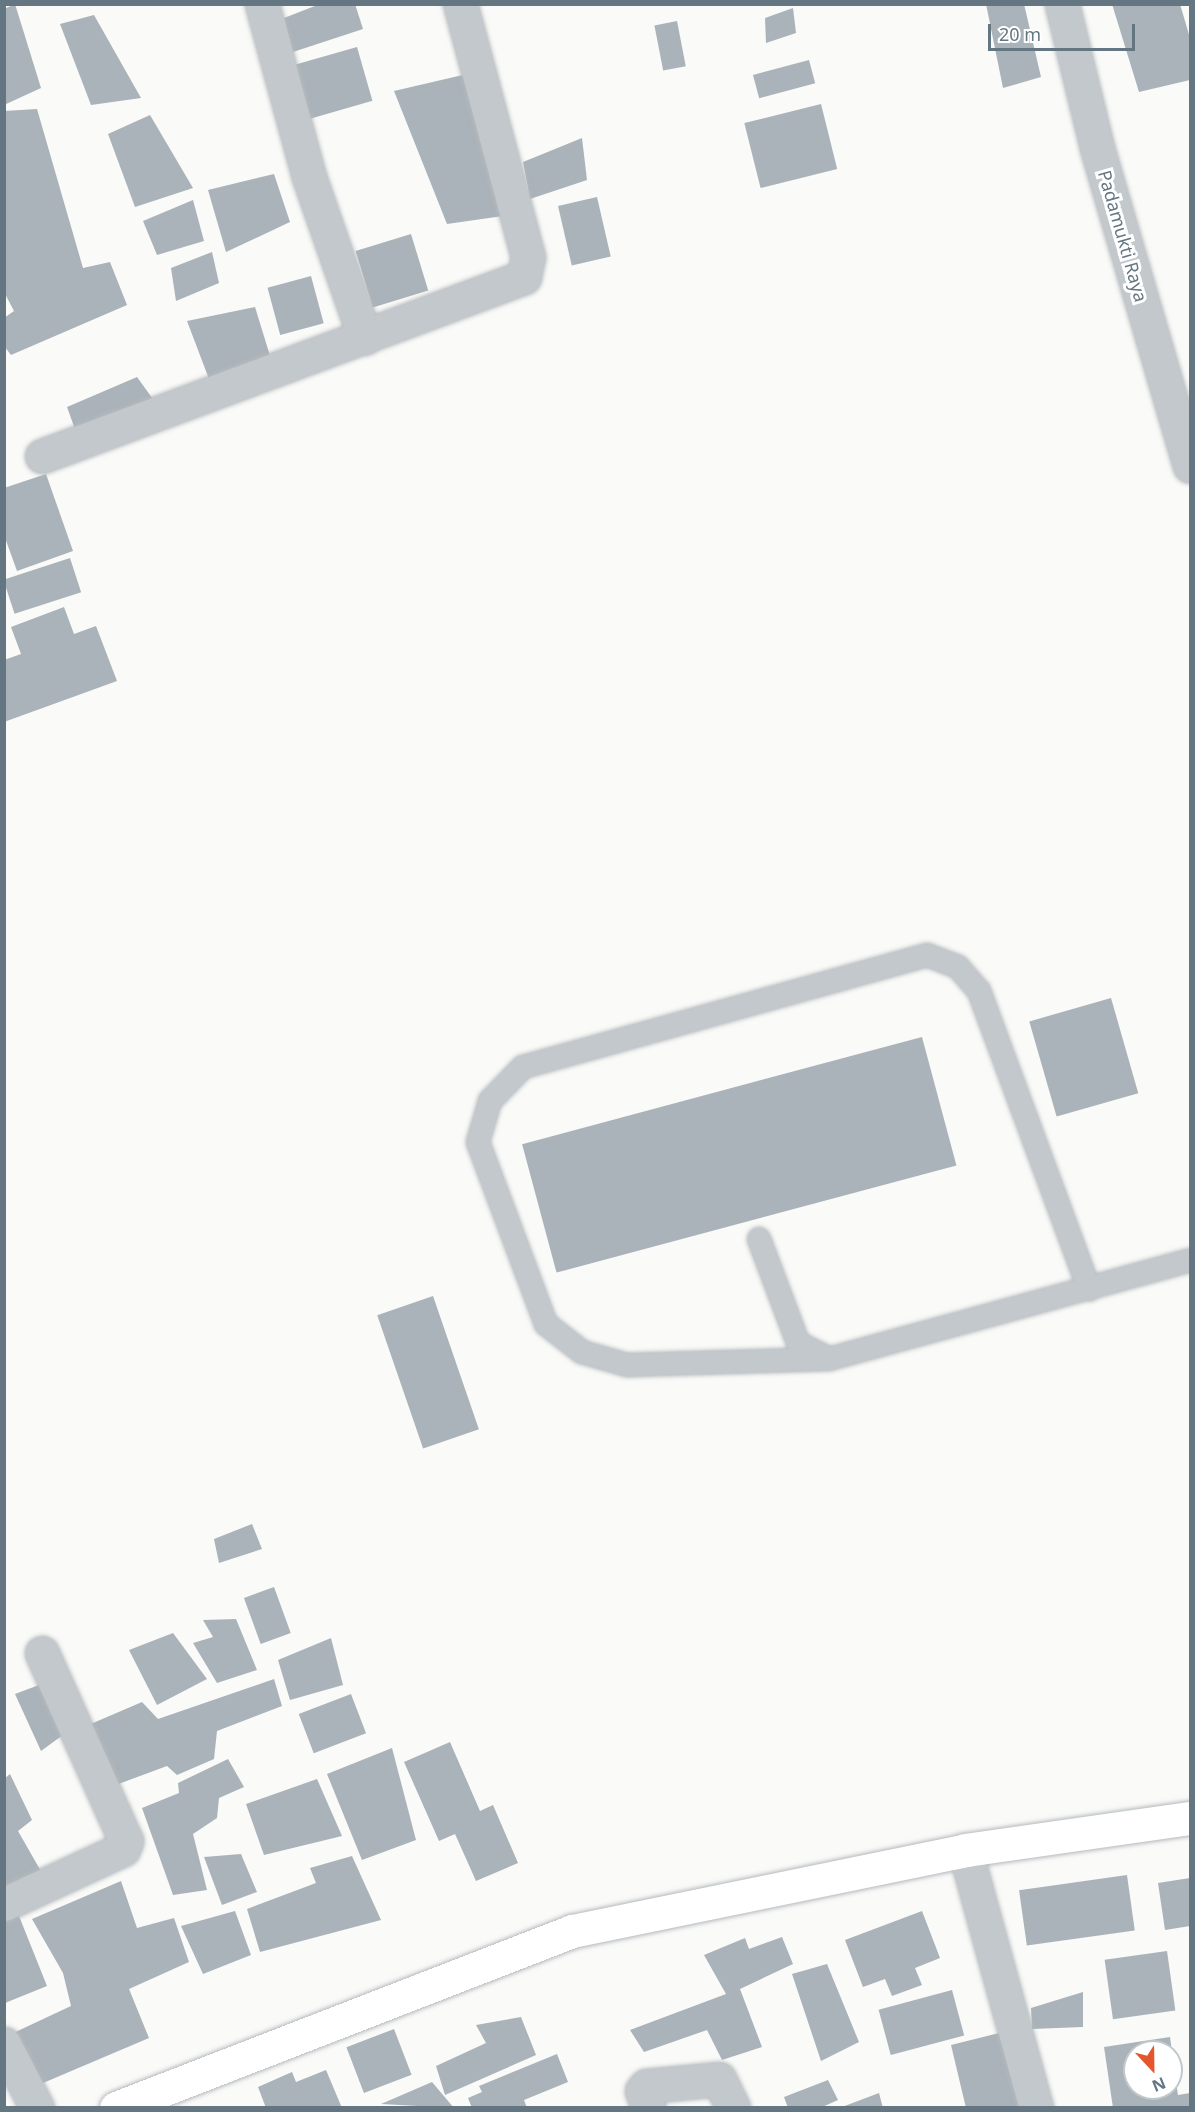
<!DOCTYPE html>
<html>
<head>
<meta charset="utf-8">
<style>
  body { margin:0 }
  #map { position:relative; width:1195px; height:2112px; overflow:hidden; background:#fafaf8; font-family:"Noto Sans",sans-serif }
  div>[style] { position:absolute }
  .building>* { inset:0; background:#aab3b9; transform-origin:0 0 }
  .roads { filter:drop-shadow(0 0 2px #b5babe) drop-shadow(0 0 2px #b5babe) }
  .service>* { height:22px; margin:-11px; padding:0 11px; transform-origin:11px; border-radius:11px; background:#c3c8cc }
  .minor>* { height:33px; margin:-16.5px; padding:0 16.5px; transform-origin:16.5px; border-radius:16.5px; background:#c3c8cc }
  .tertiary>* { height:33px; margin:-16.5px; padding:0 16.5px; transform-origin:16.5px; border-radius:16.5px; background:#c3c8cc }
  .primary>* { height:33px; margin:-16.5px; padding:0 16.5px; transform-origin:16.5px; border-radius:16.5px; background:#fff }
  span { translate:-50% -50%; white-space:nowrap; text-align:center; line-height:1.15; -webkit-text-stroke:6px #fff; paint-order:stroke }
  .street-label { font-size:18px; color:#657683 }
  .frame { position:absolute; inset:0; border:6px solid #657683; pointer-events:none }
  .north { position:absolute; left:1123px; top:2040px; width:60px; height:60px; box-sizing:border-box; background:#fff; border:2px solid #c1c8cd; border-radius:50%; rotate:158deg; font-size:16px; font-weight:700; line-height:24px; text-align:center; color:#657683 }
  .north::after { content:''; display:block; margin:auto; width:21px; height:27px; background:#e4572e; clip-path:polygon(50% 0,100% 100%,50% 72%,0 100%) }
  .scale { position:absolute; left:988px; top:24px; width:147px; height:27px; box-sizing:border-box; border:3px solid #657683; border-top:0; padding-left:8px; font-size:18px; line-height:21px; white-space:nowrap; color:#657683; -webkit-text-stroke:4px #fff; paint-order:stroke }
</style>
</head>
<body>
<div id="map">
  <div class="building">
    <div style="clip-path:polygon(15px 4px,41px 88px,4px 105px,4px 9px)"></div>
    <div style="clip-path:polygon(320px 4px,355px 4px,363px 29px,293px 52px,284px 18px)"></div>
    <div style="clip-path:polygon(986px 4px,1024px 4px,1041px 77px,1003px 88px)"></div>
    <div style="clip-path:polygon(1112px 4px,1180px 4px,1190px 38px,1190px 80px,1139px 92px)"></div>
    <div style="clip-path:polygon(793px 8px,796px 33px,766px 43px,765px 18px)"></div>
    <div style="clip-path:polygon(94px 15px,141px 98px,91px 105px,60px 24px)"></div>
    <div style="left:677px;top:21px;width:46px;height:23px;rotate:79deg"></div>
    <div style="left:357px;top:47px;width:56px;height:72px;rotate:74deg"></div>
    <div style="left:809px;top:60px;width:24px;height:58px;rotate:75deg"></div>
    <div style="clip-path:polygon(467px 74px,503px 216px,447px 224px,394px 91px)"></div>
    <div style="left:821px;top:104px;width:67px;height:79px;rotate:76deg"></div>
    <div style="clip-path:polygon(37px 109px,83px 268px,110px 262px,127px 305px,11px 355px,4px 346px,4px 318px,14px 311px,4px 292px,4px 111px)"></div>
    <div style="clip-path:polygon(150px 115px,193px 188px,135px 207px,108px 134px)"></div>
    <div style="clip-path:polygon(582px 138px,587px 180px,530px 199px,523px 162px)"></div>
    <div style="clip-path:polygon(274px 174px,290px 222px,226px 252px,208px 190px)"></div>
    <div style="left:597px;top:197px;width:61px;height:40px;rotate:77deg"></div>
    <div style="clip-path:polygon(193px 200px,204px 241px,157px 255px,143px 221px)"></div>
    <div style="left:411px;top:234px;width:59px;height:58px;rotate:73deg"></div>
    <div style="clip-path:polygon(212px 252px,219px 283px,176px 301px,171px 268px)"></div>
    <div style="left:311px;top:276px;width:49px;height:45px;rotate:75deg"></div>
    <div style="clip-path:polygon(255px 307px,271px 359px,209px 379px,187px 321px)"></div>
    <div style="clip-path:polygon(137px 377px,155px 402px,76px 432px,67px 407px)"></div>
    <div style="clip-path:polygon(46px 474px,73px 551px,17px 571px,4px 535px,4px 488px)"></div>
    <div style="left:70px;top:558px;width:36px;height:70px;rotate:72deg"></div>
    <div style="clip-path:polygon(64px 607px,74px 634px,96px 626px,117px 681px,4px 722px,4px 660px,21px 654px,11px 627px)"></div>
    <div style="left:1111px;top:998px;width:99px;height:85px;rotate:74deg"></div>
    <div style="left:922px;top:1037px;width:133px;height:414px;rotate:75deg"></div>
    <div style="left:433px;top:1296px;width:141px;height:59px;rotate:71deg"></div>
    <div style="clip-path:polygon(252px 1524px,262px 1549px,219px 1563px,214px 1539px)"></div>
    <div style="left:274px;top:1587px;width:49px;height:32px;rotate:70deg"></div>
    <div style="clip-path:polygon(236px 1619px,257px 1670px,217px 1683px,193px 1643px,213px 1637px,203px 1620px)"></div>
    <div style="clip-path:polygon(173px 1633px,207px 1679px,157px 1705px,129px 1650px)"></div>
    <div style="clip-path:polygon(331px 1638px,343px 1685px,290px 1700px,278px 1660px)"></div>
    <div style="clip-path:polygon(274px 1679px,282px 1706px,217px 1731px,214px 1759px,177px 1775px,167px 1766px,113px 1786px,86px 1726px,142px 1702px,158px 1719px)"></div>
    <div style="clip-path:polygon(47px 1682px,67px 1732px,41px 1751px,15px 1694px)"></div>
    <div style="left:351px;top:1694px;width:42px;height:56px;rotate:69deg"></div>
    <div style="clip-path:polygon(450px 1742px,480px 1811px,493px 1805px,518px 1863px,476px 1881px,455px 1834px,439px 1841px,404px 1762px)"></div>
    <div style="clip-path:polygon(392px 1748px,416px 1840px,362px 1860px,327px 1774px)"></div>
    <div style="clip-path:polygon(228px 1759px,244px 1787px,219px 1798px,217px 1818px,193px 1834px,207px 1890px,173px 1895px,142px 1808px,179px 1793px,178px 1783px)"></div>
    <div style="clip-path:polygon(10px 1774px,32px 1820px,18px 1831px,42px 1873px,4px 1894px,4px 1779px)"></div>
    <div style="clip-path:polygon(317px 1779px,342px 1836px,264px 1855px,246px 1804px)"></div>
    <div style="clip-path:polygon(241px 1854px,257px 1892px,222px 1905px,204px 1857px)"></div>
    <div style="clip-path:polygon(352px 1856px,381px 1920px,260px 1952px,247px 1909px,316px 1883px,310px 1868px)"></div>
    <div style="left:1127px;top:1875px;width:56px;height:109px;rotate:82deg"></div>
    <div style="clip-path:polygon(1190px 1878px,1190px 1926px,1165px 1930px,1158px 1883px)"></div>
    <div style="clip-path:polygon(121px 1881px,137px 1928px,174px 1918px,189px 1962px,129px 1989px,149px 2038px,36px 2086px,9px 2035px,71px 2006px,63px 1973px,32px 1919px)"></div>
    <div style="clip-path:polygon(17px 1911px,47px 1986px,5px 2003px,5px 1916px)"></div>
    <div style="clip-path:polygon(235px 1911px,251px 1955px,203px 1974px,181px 1926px)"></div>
    <div style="clip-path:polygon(922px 1911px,940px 1958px,915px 1968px,922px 1985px,892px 1996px,885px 1979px,863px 1987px,845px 1940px)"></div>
    <div style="clip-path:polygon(782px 1937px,793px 1964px,740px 1989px,762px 2047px,722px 2060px,707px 2030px,644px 2052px,630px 2030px,726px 1994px,704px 1955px,745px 1938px,749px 1949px)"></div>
    <div style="left:1167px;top:1951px;width:60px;height:63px;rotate:82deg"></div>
    <div style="clip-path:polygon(827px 1964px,859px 2042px,821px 2061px,792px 1974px)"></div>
    <div style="left:952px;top:1990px;width:47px;height:76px;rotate:75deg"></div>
    <div style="clip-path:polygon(1083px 1992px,1083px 2027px,1032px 2029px,1031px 2008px)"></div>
    <div style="clip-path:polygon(521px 2017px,536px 2055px,445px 2095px,436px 2066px,486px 2043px,476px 2025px)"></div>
    <div style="left:394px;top:2029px;width:49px;height:51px;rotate:69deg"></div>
    <div style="clip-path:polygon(1007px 2031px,1026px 2108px,966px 2108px,951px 2045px)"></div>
    <div style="clip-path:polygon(1170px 2037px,1172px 2052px,1135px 2052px,1135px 2088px,1171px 2088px,1172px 2056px,1178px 2095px,1190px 2093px,1190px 2108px,1113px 2108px,1104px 2047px)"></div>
    <div style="clip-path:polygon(557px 2054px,568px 2082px,524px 2100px,527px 2108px,472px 2108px,468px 2098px,482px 2092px,479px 2086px)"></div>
    <div style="clip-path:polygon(326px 2070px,342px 2108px,266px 2108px,258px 2087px,292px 2072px,296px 2082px)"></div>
    <div style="clip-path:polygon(828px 2080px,838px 2100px,820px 2108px,788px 2108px,784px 2097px)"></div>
    <div style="clip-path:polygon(432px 2082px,454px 2108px,381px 2104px)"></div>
    <div style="clip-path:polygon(879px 2093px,883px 2108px,842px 2108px,842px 2107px)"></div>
  </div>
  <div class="roads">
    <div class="service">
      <div style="left:759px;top:1239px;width:111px;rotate:69.4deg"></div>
      <div style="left:798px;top:1343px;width:35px;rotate:27deg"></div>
      <div style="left:829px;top:1359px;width:374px;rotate:-15.3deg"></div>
      <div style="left:829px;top:1359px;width:202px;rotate:178.3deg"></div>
      <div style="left:627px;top:1365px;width:47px;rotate:-163.9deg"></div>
      <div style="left:582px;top:1352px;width:46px;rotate:-142.1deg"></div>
      <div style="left:546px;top:1324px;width:194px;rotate:-110.5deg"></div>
      <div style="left:478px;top:1142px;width:43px;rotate:-73.7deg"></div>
      <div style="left:490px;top:1101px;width:47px;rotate:-45.9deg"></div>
      <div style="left:523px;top:1067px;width:419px;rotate:-15.5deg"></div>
      <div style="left:927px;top:955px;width:33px;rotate:21deg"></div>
      <div style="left:958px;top:967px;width:32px;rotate:49deg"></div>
      <div style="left:979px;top:991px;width:318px;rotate:69.7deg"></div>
    </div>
    <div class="minor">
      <div style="left:262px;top:4px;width:179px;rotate:74.8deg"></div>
      <div style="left:309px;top:177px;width:170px;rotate:70.8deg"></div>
      <div style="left:42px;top:456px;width:514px;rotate:-20.37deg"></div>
      <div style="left:524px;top:277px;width:20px;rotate:-79deg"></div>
      <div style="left:528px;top:257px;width:262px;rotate:-105deg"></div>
      <div style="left:965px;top:1850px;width:268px;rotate:74.6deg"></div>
      <div style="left:4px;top:1904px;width:131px;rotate:-24.8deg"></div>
      <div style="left:123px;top:1849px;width:9px;rotate:-69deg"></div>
      <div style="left:126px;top:1841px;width:206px;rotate:-114.1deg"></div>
      <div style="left:4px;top:2044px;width:72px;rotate:62.7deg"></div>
      <div style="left:648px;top:2108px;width:18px;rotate:-109deg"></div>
      <div style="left:642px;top:2091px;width:6px;rotate:-51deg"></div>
      <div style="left:646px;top:2086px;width:73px;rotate:-5.5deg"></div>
      <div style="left:719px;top:2079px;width:32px;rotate:64deg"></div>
    </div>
    <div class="tertiary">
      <div style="left:1062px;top:4px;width:148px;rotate:76.3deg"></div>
      <div style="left:1097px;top:148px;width:331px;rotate:73.7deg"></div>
    </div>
    <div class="primary">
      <div style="left:116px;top:2108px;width:489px;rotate:-21.2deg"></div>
      <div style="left:572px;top:1931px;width:401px;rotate:-11.6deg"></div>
      <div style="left:965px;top:1850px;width:227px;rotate:-8.1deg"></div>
    </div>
  </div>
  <div class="street-label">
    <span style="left:1123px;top:236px;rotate:74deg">Padamukti Raya</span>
  </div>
  <div class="frame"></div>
  <div class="north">N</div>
  <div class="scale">20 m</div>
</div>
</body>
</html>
